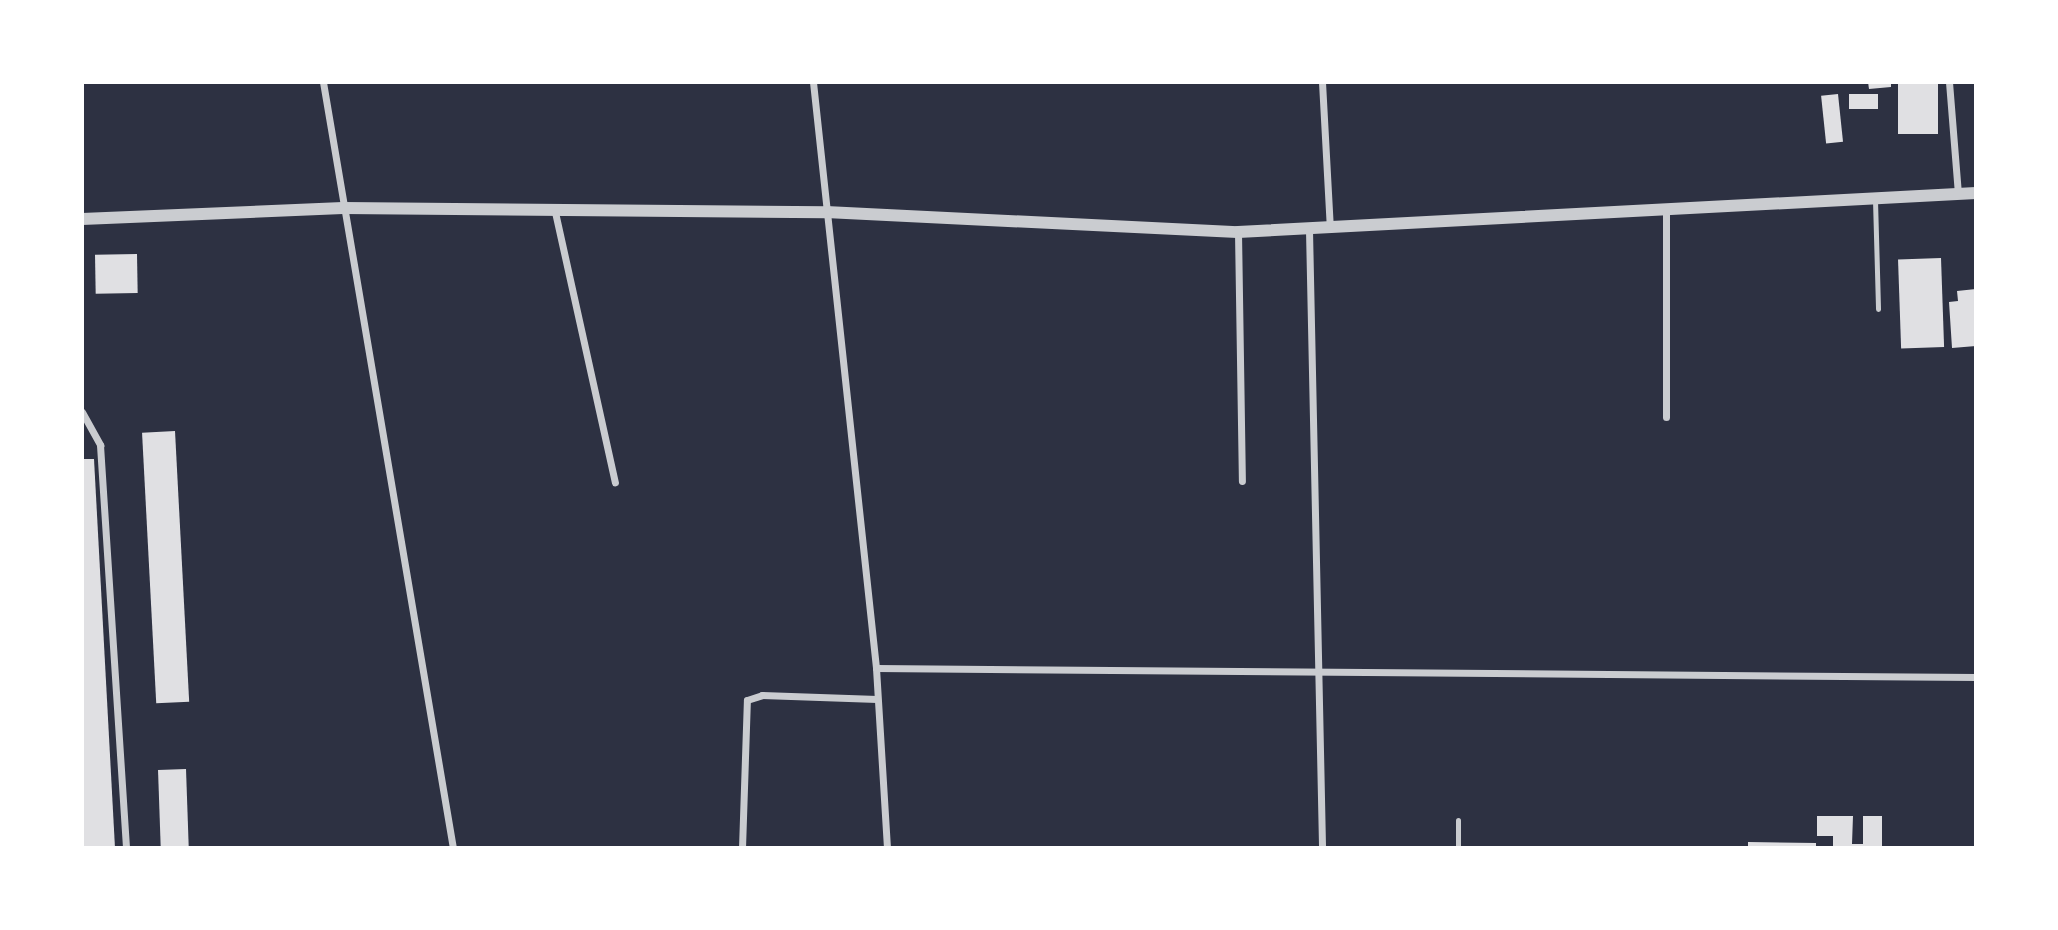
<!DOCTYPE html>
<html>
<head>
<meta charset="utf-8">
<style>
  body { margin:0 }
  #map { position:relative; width:2058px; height:930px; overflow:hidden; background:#2d3142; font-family:Figtree,sans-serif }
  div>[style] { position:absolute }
  .building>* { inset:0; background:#e0e0e3; transform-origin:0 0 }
  .service>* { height:5px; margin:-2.5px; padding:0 2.5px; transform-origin:2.5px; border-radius:2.5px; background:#caccd0 }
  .minor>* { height:7px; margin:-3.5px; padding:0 3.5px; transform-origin:3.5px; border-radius:3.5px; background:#caccd0 }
  .tertiary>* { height:12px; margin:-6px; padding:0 6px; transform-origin:6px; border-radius:6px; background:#caccd0 }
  span { translate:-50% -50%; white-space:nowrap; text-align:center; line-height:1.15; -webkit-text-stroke:5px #fff; paint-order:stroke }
  .frame { position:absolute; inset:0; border:84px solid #fff; pointer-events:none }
</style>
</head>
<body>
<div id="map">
  <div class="building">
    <div style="clip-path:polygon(1868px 82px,1891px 82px,1891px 87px,1869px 89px)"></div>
    <div style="left:1898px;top:82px;width:40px;height:52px"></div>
    <div style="left:1838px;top:94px;width:48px;height:17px;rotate:84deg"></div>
    <div style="left:1878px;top:94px;width:15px;height:29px;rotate:90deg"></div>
    <div style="left:137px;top:254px;width:39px;height:42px;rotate:89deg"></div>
    <div style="left:1941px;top:258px;width:89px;height:43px;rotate:88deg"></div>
    <div style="clip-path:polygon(1976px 289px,1976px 346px,1952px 348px,1949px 302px,1958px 301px,1957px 291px)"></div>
    <div style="left:175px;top:431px;width:271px;height:33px;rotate:87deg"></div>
    <div style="clip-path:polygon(82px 459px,94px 459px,115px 848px,82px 848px)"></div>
    <div style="left:186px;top:769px;width:79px;height:28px;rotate:88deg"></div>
    <div style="clip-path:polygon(1817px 816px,1853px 816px,1852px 844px,1863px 844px,1863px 816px,1882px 816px,1882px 848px,1833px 848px,1833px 836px,1817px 836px)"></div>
    <div style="clip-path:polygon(1748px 842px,1816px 843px,1816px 848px,1748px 848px)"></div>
  </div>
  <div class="service">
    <div style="left:1875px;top:200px;width:109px;rotate:88.4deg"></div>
    <div style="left:1458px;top:848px;width:28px;rotate:-90deg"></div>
  </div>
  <div class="minor">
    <div style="left:323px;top:82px;width:777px;rotate:80.37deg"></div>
    <div style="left:813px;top:82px;width:589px;rotate:83.86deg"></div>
    <div style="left:876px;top:668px;width:180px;rotate:86.5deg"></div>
    <div style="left:1322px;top:82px;width:146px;rotate:86.9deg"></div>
    <div style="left:1949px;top:82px;width:112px;rotate:85.4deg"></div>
    <div style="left:1666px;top:211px;width:206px;rotate:90deg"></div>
    <div style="left:555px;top:212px;width:277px;rotate:77.5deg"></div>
    <div style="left:1309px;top:230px;width:618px;rotate:88.79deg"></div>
    <div style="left:1238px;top:232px;width:249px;rotate:89.1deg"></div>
    <div style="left:82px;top:412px;width:38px;rotate:61deg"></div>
    <div style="left:100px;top:445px;width:404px;rotate:86.3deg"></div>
    <div style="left:876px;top:668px;width:1100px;rotate:0.47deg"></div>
    <div style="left:742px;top:848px;width:148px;rotate:-88.1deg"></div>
    <div style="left:747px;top:700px;width:16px;rotate:-18deg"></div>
    <div style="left:762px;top:695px;width:115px;rotate:2deg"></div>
  </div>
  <div class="tertiary">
    <div style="left:82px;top:219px;width:261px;rotate:-2.4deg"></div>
    <div style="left:343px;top:208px;width:483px;rotate:0.5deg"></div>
    <div style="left:826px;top:212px;width:412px;rotate:2.8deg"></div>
    <div style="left:1238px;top:232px;width:739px;rotate:-3.03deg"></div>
  </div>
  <div class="frame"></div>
</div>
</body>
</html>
